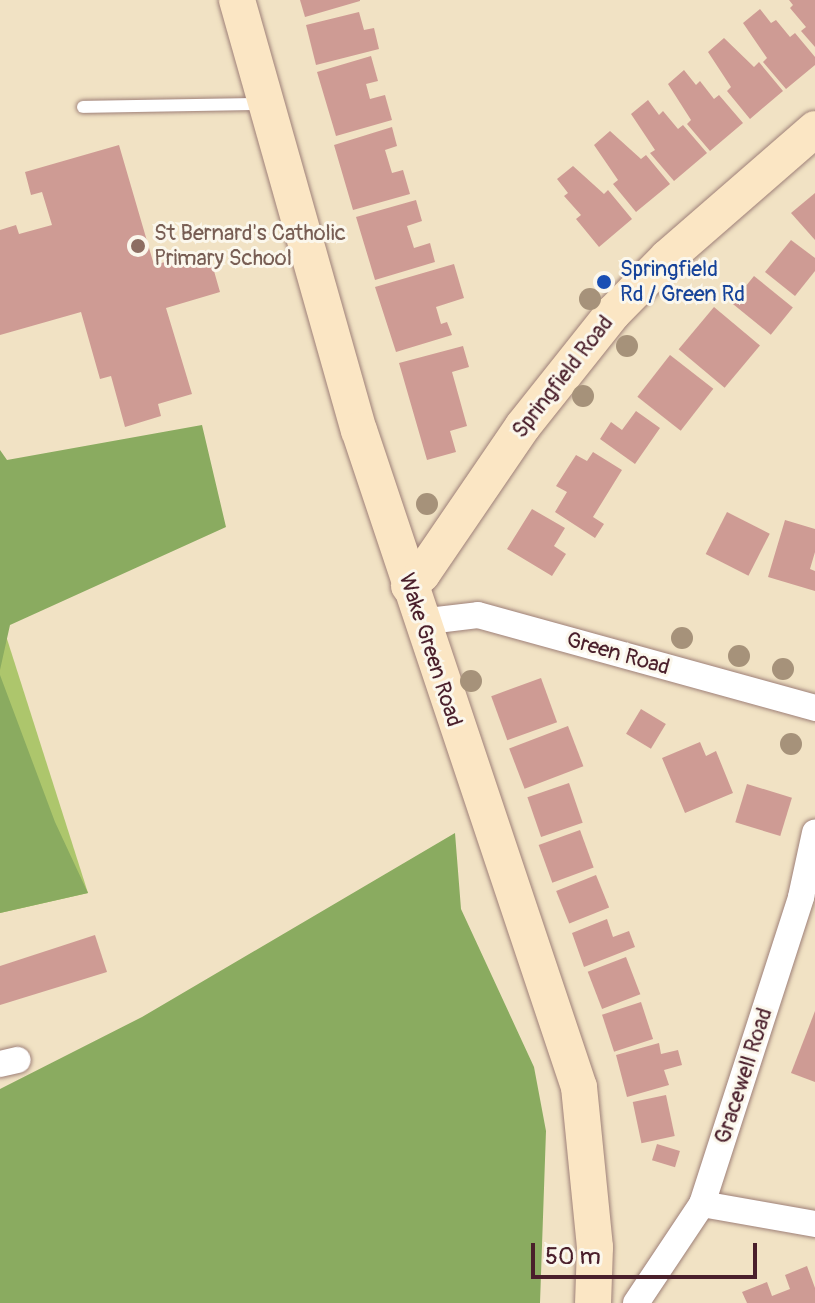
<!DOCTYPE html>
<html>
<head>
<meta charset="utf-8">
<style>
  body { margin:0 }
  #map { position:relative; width:815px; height:1303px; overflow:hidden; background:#f1e2c4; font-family:Pangolin,sans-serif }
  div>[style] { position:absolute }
  .green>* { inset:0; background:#adc66c }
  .forest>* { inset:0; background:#8aab60 }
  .building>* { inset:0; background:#ce9b94; transform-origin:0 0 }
  .roads { filter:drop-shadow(0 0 2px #9e8078) drop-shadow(0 0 2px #9e8078) }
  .lane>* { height:12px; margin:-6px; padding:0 6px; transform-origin:6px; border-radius:6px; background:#fff }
  .street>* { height:26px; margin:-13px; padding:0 13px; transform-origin:13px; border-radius:13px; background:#fff }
  .secondary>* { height:36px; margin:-18px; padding:0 18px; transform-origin:18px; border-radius:18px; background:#fbe6c4 }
  .trees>* { width:22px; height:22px; margin:-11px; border-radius:50%; background:#a6927a }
  .dots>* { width:22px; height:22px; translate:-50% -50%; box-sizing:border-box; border:4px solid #fbf7ec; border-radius:50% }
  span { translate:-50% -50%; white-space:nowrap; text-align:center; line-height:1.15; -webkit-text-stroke:6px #fbf7ec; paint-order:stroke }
  .education-label { font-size:22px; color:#785e54 }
  .left { translate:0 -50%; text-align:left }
  .transit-label { font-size:22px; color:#164399 }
  .street-label { font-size:22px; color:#4a1f2b }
  .scale { position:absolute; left:531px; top:1243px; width:226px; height:36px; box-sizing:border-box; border:4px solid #4a1f2b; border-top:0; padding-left:10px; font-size:24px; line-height:28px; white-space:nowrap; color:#4a1f2b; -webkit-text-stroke:6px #fbf7ec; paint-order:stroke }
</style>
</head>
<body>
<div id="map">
  <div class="green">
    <div style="clip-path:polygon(0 617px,88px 893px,0 913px)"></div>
  </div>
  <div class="forest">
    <div style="clip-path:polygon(202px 425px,226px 527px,10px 625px,0 670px,0 450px,7px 460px)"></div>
    <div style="clip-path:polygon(0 675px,55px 822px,88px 893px,0 913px)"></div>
    <div style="clip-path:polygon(455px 833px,461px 909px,534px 1067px,546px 1131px,540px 1303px,0 1303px,0 1089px,142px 1017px)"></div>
  </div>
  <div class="building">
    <div style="clip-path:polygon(300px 0,360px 0,360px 1px,305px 17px)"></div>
    <div style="clip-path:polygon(789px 0,815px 0,815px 47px,801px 31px,806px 27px,790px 8px,793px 5px)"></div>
    <div style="clip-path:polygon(760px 9px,771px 23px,776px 20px,790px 37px,795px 33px,815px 57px,815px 65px,786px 89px,763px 62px,767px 58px,743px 23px)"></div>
    <div style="clip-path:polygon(359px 12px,364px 30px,374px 28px,379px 49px,316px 65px,306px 25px)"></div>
    <div style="clip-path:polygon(724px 38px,754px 67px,759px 62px,783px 91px,750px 119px,727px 91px,731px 87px,708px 52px)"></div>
    <div style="clip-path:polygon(371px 56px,378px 81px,366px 84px,370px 99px,385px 95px,392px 120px,336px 136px,317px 72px)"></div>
    <div style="clip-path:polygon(684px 70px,696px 85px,700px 81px,714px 99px,719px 95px,743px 123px,710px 151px,687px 124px,691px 120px,668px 84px)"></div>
    <div style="clip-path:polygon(648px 100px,659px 115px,663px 111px,678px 129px,683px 125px,707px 153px,674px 181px,650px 153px,655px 150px,631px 114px)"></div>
    <div style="clip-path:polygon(392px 127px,397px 146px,385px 150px,392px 173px,403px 170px,410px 194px,353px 210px,334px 145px)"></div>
    <div style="clip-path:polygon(610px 131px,641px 159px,646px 155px,670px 184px,636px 212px,613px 184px,618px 180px,594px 145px)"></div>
    <div style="clip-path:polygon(119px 145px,154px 265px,208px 250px,220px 292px,166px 308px,192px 394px,158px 404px,161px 416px,125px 427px,111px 376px,100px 379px,81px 312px,0 335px,0 230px,16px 225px,19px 234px,52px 225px,42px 192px,31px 195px,25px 172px)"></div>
    <div style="clip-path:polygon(573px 166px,604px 194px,608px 190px,632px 219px,599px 247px,576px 219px,581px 215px,564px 196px,568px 193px,557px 179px)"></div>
    <div style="clip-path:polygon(815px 193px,815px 240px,791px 213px)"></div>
    <div style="clip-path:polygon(416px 200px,422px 221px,407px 226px,414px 248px,430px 243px,435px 262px,375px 280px,356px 217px)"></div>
    <div style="clip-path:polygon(791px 240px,815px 258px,815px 271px,795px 296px,765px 272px)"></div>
    <div style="clip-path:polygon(454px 264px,464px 298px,436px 307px,441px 324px,447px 322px,452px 335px,396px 352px,375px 287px)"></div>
    <div style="left:754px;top:276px;width:50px;height:35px;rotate:39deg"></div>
    <div style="left:714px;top:307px;width:60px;height:55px;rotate:40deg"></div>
    <div style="clip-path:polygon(463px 346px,469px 367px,452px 372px,467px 426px,450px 431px,456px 452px,427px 460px,399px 363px)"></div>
    <div style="left:670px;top:355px;width:55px;height:53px;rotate:38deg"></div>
    <div style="clip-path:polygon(636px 411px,660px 428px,635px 464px,600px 439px,611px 422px,622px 430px)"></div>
    <div style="clip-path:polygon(593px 452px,622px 470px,593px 517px,604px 524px,595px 538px,555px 512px,567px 492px,556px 486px,576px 455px,587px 461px)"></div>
    <div style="clip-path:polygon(532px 509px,565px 528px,554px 546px,566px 554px,552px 576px,507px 549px)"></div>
    <div style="left:727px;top:512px;width:48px;height:47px;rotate:27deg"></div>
    <div style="clip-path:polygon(785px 520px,815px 529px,815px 552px,810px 569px,815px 571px,815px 591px,768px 577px)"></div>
    <div style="left:541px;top:678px;width:47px;height:53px;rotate:70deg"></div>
    <div style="left:641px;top:709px;width:29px;height:29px;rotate:31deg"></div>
    <div style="left:568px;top:726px;width:43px;height:63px;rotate:69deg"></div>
    <div style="clip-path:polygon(700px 742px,706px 756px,716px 751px,733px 793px,685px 813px,662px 758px)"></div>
    <div style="left:569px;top:783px;width:42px;height:44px;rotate:71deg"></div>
    <div style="left:747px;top:784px;width:47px;height:40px;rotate:17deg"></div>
    <div style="left:580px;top:830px;width:40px;height:44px;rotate:70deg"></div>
    <div style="left:596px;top:875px;width:35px;height:43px;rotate:68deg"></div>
    <div style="clip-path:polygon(607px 919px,613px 937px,629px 931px,635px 947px,584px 967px,572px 933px)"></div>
    <div style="clip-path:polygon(95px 935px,107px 972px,0 1005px,0 966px)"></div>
    <div style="left:626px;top:957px;width:40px;height:41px;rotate:69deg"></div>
    <div style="left:641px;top:1002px;width:39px;height:41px;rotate:72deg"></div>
    <div style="clip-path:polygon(815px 1011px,815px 1082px,791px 1073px)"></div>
    <div style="clip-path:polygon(659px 1043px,661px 1054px,678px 1050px,682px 1065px,664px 1070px,669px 1085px,627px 1097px,616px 1055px)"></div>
    <div style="left:666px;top:1095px;width:42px;height:34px;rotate:78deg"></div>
    <div style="left:657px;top:1144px;width:24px;height:17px;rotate:17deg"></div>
    <div style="clip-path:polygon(807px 1266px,815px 1288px,815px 1303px,747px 1303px,742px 1292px,767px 1282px,772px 1296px,790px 1289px,785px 1275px)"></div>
  </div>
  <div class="roads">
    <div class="lane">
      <div style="left:83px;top:107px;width:180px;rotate:-1deg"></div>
    </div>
    <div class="street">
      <div style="left:420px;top:622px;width:58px;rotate:-6.9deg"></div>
      <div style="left:478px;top:615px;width:350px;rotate:15.4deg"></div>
      <div style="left:0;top:1064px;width:18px;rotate:-13deg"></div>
      <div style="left:702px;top:1204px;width:115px;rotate:10deg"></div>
      <div style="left:636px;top:1303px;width:119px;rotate:-56.3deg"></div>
      <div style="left:702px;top:1204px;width:323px;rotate:-72.1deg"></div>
      <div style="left:801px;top:897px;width:66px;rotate:-77.7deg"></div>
    </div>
    <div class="secondary">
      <div style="left:237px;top:0;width:447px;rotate:74.2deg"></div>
      <div style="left:359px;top:430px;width:693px;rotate:71.49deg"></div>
      <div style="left:579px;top:1087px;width:161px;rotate:84.3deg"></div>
      <div style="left:595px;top:1247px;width:56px;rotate:92deg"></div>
      <div style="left:409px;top:586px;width:18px;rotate:-43deg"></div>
      <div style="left:422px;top:574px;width:179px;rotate:-55.7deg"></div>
      <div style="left:523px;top:426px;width:144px;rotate:-51.5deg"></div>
      <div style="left:613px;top:313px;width:78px;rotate:-45.5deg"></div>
      <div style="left:668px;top:257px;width:195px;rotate:-41deg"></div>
    </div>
  </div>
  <div class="trees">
    <div style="left:590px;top:299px"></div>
    <div style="left:627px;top:346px"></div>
    <div style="left:583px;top:396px"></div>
    <div style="left:427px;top:504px"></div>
    <div style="left:682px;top:638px"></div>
    <div style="left:739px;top:656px"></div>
    <div style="left:783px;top:669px"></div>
    <div style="left:471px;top:681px"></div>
    <div style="left:791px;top:744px"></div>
  </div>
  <div class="dots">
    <div style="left:138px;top:246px;background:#8d6e63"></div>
    <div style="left:604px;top:282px;background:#1a4fb4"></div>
  </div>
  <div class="education-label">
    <span class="left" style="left:154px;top:246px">St Bernard's Catholic<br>Primary School</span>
  </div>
  <div class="transit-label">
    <span class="left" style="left:620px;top:282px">Springfield<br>Rd / Green Rd</span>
  </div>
  <div class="street-label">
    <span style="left:563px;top:377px;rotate:-52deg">Springfield Road</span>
    <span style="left:430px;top:650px;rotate:72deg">Wake Green Road</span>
    <span style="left:618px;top:654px;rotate:16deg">Green Road</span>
    <span style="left:744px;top:1076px;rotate:-72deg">Gracewell Road</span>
  </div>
  <div class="scale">50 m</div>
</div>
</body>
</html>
